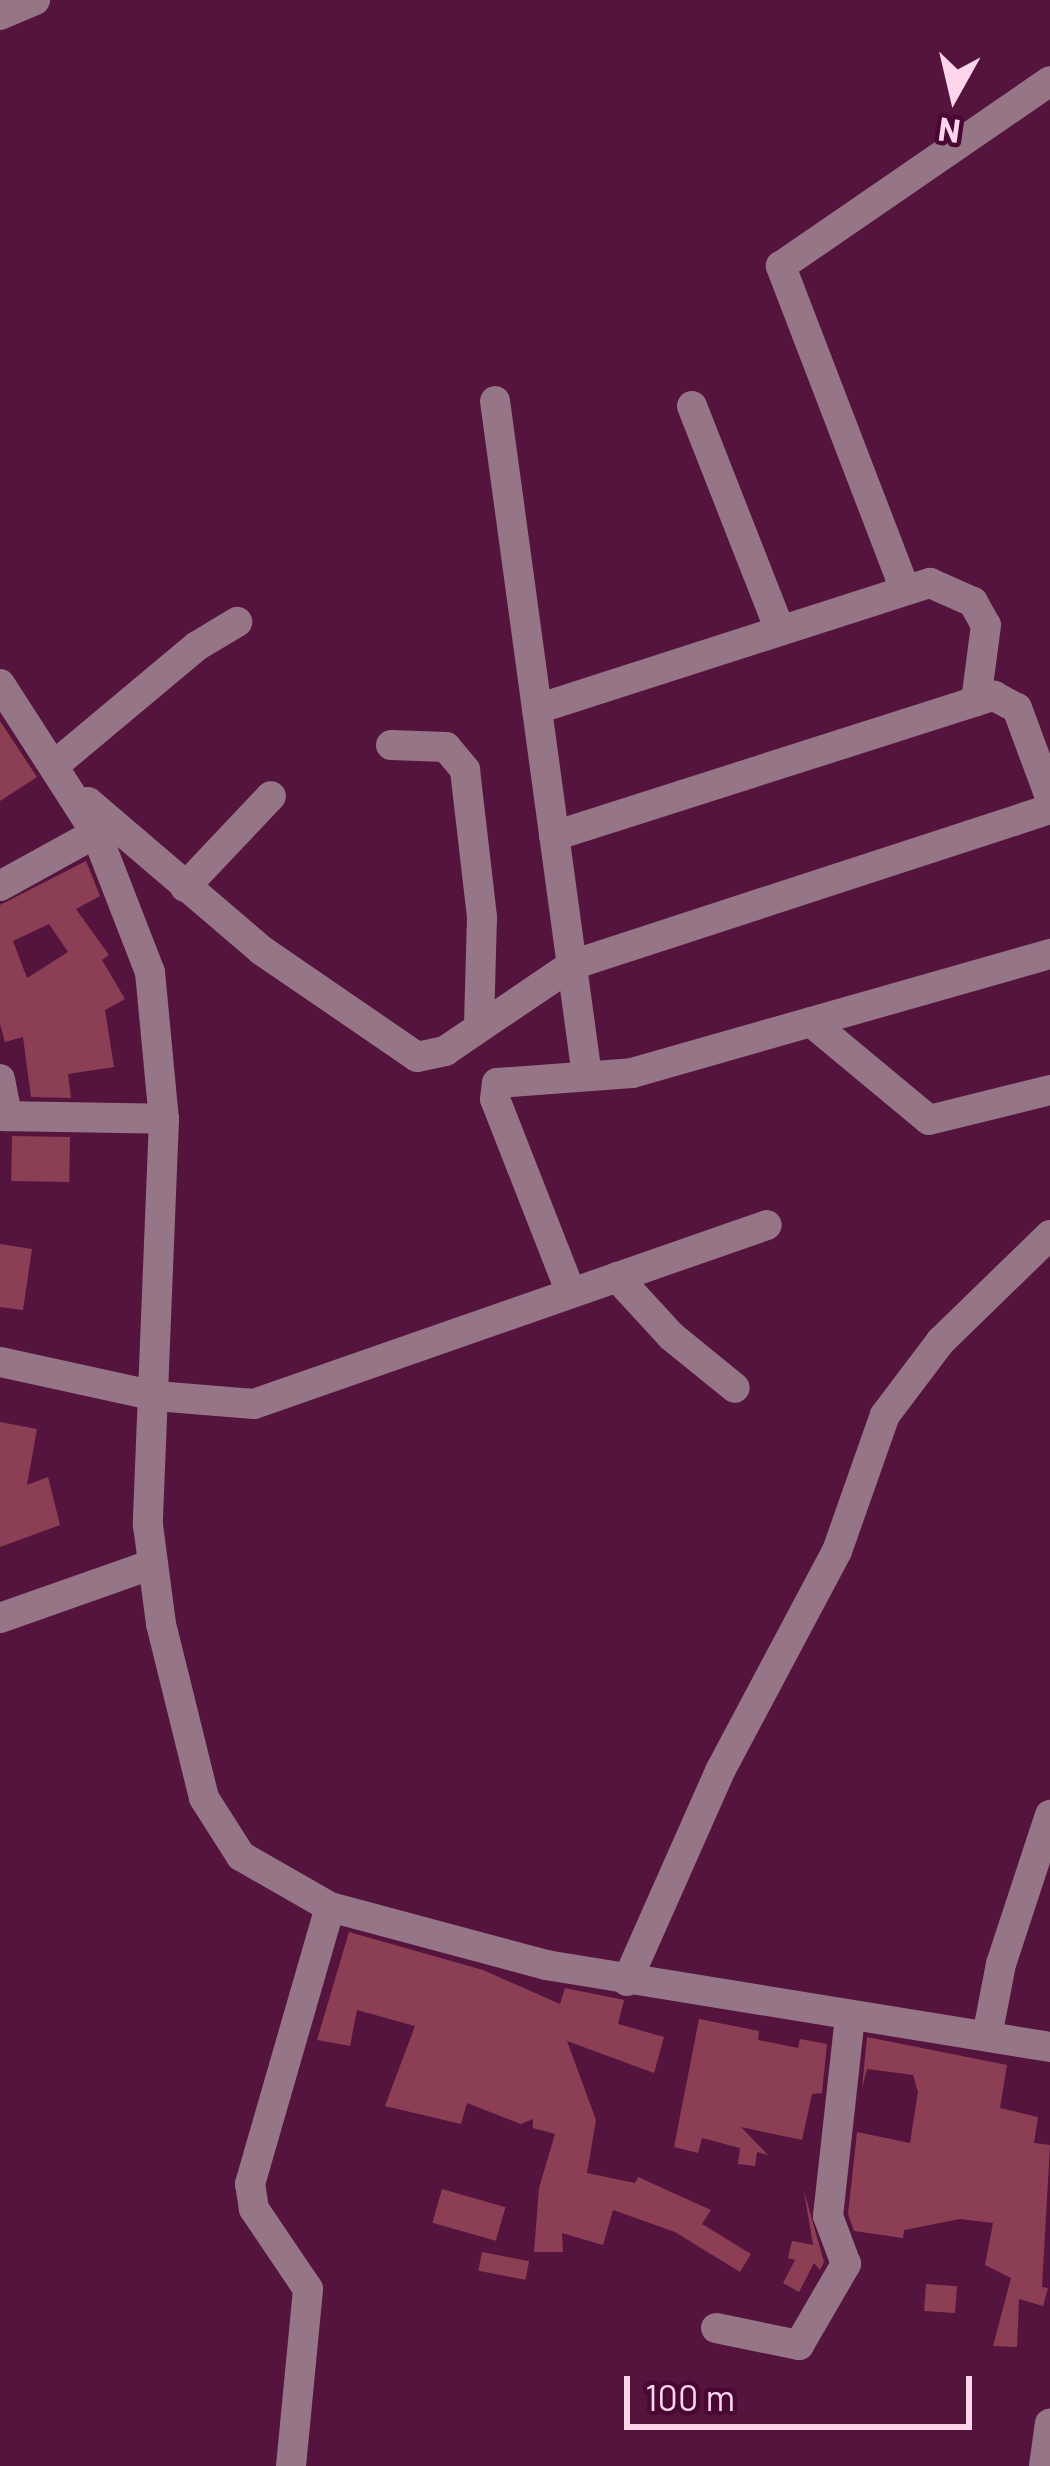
<!DOCTYPE html>
<html>
<head>
<meta charset="utf-8">
<style>
  body { margin:0 }
  #map { position:relative; width:1050px; height:2466px; overflow:hidden; background:#55143e; font-family:Barlow,sans-serif }
  div>[style] { position:absolute }
  .building>* { inset:0; background:#8c3f54; transform-origin:0 0 }
  .minor>* { height:30px; margin:-15px; padding:0 15px; transform-origin:15px; border-radius:15px; background:#967586 }
  span { translate:-50% -50%; white-space:nowrap; text-align:center; line-height:1.15; -webkit-text-stroke:10px #490734; paint-order:stroke }
  .north { position:absolute; left:894px; top:36px; width:120px; height:120px; -webkit-text-stroke:9px #490734; paint-order:stroke; rotate:188deg; font-size:33px; font-weight:700; line-height:48px; text-align:center; color:#fed5eb }
  .north::after { content:''; display:block; margin:auto; width:42px; height:54px; background:#fed5eb; clip-path:polygon(50% 0,100% 100%,50% 72%,0 100%) }
  .scale { position:absolute; left:624px; top:2376px; width:348px; height:54px; box-sizing:border-box; border:6px solid #fed5eb; border-top:0; padding-left:15px; font-size:36px; line-height:42px; white-space:nowrap; color:#fed5eb; -webkit-text-stroke:9px #490734; paint-order:stroke }
</style>
</head>
<body>
<div id="map">
  <div class="building">
    <div style="clip-path:polygon(0 721px,37px 777px,0 801px)"></div>
    <div style="clip-path:polygon(evenodd,86px 861px,100px 896px,76px 909px,109px 955px,102px 960px,125px 999px,105px 1010px,114px 1067px,68px 1074px,71px 1098px,31px 1097px,23px 1037px,5px 1042px,0 1024px,0 905px,86px 861px,49px 924px,68px 952px,27px 978px,13px 941px,49px 924px)"></div>
    <div style="left:12px;top:1136px;width:58px;height:45px;rotate:1deg"></div>
    <div style="clip-path:polygon(0 1244px,32px 1249px,23px 1310px,0 1307px)"></div>
    <div style="clip-path:polygon(0 1422px,37px 1429px,27px 1485px,48px 1477px,60px 1525px,0 1547px)"></div>
    <div style="clip-path:polygon(349px 1932px,483px 1970px,560px 2004px,565px 1988px,624px 2000px,618px 2024px,664px 2037px,654px 2073px,567px 2041px,596px 2120px,587px 2173px,635px 2183px,638px 2177px,711px 2210px,702px 2224px,751px 2254px,740px 2272px,675px 2232px,613px 2210px,603px 2245px,562px 2233px,563px 2252px,534px 2252px,539px 2188px,555px 2134px,533px 2128px,533px 2119px,521px 2124px,467px 2103px,461px 2124px,385px 2106px,415px 2026px,357px 2010px,350px 2046px,317px 2040px)"></div>
    <div style="clip-path:polygon(699px 2019px,759px 2031px,758px 2040px,798px 2048px,800px 2039px,827px 2044px,822px 2093px,812px 2094px,802px 2140px,741px 2127px,768px 2155px,757px 2152px,755px 2166px,738px 2164px,740px 2148px,702px 2138px,698px 2153px,674px 2147px)"></div>
    <div style="clip-path:polygon(867px 2037px,1007px 2065px,1000px 2108px,1038px 2117px,1034px 2143px,1050px 2145px,1042px 2287px,1048px 2288px,1043px 2306px,1019px 2299px,1017px 2347px,993px 2346px,1011px 2278px,985px 2265px,993px 2223px,960px 2219px,904px 2230px,903px 2238px,854px 2231px,848px 2214px,857px 2132px,910px 2143px,918px 2092px,913px 2075px,867px 2069px,862px 2088px)"></div>
    <div style="left:442px;top:2189px;width:66px;height:35px;rotate:16deg"></div>
    <div style="clip-path:polygon(804px 2191px,824px 2262px,820px 2270px,814px 2263px,799px 2292px,783px 2283px,795px 2260px,788px 2258px,792px 2241px,813px 2245px)"></div>
    <div style="left:482px;top:2252px;width:48px;height:19px;rotate:11deg"></div>
    <div style="left:926px;top:2284px;width:31px;height:27px;rotate:4deg"></div>
  </div>
  <div class="minor">
    <div style="left:0;top:15px;width:38px;rotate:-23deg"></div>
    <div style="left:495px;top:401px;width:681px;rotate:82.24deg"></div>
    <div style="left:692px;top:406px;width:238px;rotate:68.6deg"></div>
    <div style="left:904px;top:587px;width:344px;rotate:-111deg"></div>
    <div style="left:781px;top:266px;width:326px;rotate:-34.5deg"></div>
    <div style="left:0;top:684px;width:177px;rotate:57.2deg"></div>
    <div style="left:96px;top:833px;width:149px;rotate:68.8deg"></div>
    <div style="left:150px;top:972px;width:148px;rotate:84.6deg"></div>
    <div style="left:164px;top:1119px;width:406px;rotate:92.3deg"></div>
    <div style="left:148px;top:1525px;width:100px;rotate:82.5deg"></div>
    <div style="left:161px;top:1624px;width:179px;rotate:76.1deg"></div>
    <div style="left:204px;top:1798px;width:69px;rotate:57.5deg"></div>
    <div style="left:241px;top:1856px;width:103px;rotate:29.8deg"></div>
    <div style="left:330px;top:1907px;width:224px;rotate:15deg"></div>
    <div style="left:546px;top:1965px;width:511px;rotate:9.24deg"></div>
    <div style="left:537px;top:709px;width:413px;rotate:-17.8deg"></div>
    <div style="left:930px;top:583px;width:47px;rotate:23.8deg"></div>
    <div style="left:973px;top:602px;width:26px;rotate:61deg"></div>
    <div style="left:986px;top:625px;width:77px;rotate:97.5deg"></div>
    <div style="left:391px;top:745px;width:55px;rotate:2.1deg"></div>
    <div style="left:446px;top:747px;width:30px;rotate:50deg"></div>
    <div style="left:465px;top:770px;width:148px;rotate:83.4deg"></div>
    <div style="left:482px;top:917px;width:105px;rotate:91.6deg"></div>
    <div style="left:57px;top:763px;width:182px;rotate:-39.9deg"></div>
    <div style="left:197px;top:646px;width:47px;rotate:-31deg"></div>
    <div style="left:88px;top:802px;width:228px;rotate:40.5deg"></div>
    <div style="left:261px;top:950px;width:189px;rotate:34.4deg"></div>
    <div style="left:417px;top:1057px;width:29px;rotate:-12deg"></div>
    <div style="left:445px;top:1051px;width:153px;rotate:-34.1deg"></div>
    <div style="left:572px;top:965px;width:503px;rotate:-18.07deg"></div>
    <div style="left:554px;top:836px;width:462px;rotate:-17.7deg"></div>
    <div style="left:994px;top:696px;width:26px;rotate:28deg"></div>
    <div style="left:1017px;top:708px;width:95px;rotate:69.7deg"></div>
    <div style="left:0;top:886px;width:110px;rotate:-28.9deg"></div>
    <div style="left:185px;top:887px;width:125px;rotate:-46.6deg"></div>
    <div style="left:811px;top:1022px;width:153px;rotate:39.7deg"></div>
    <div style="left:929px;top:1120px;width:125px;rotate:-13.9deg"></div>
    <div style="left:0;top:1079px;width:38px;rotate:79deg"></div>
    <div style="left:0;top:1116px;width:164px;rotate:1deg"></div>
    <div style="left:617px;top:1277px;width:80px;rotate:47.5deg"></div>
    <div style="left:671px;top:1336px;width:82px;rotate:39.1deg"></div>
    <div style="left:571px;top:1293px;width:208px;rotate:-111.4deg"></div>
    <div style="left:495px;top:1099px;width:16px;rotate:-83deg"></div>
    <div style="left:497px;top:1083px;width:135px;rotate:-4.2deg"></div>
    <div style="left:632px;top:1073px;width:435px;rotate:-15.9deg"></div>
    <div style="left:0;top:1362px;width:160px;rotate:12.3deg"></div>
    <div style="left:156px;top:1396px;width:98px;rotate:4.7deg"></div>
    <div style="left:254px;top:1404px;width:543px;rotate:-19.24deg"></div>
    <div style="left:0;top:1618px;width:162px;rotate:-19.4deg"></div>
    <div style="left:627px;top:1981px;width:230px;rotate:-66.1deg"></div>
    <div style="left:720px;top:1771px;width:249px;rotate:-62deg"></div>
    <div style="left:837px;top:1551px;width:144px;rotate:-70.6deg"></div>
    <div style="left:885px;top:1415px;width:93px;rotate:-52.9deg"></div>
    <div style="left:941px;top:1341px;width:152px;rotate:-44.2deg"></div>
    <div style="left:987px;top:2036px;width:73px;rotate:-79deg"></div>
    <div style="left:1001px;top:1964px;width:157px;rotate:-71.8deg"></div>
    <div style="left:716px;top:2328px;width:85px;rotate:11.6deg"></div>
    <div style="left:799px;top:2345px;width:94px;rotate:-59.9deg"></div>
    <div style="left:846px;top:2264px;width:51px;rotate:-110.6deg"></div>
    <div style="left:828px;top:2216px;width:201px;rotate:-83.7deg"></div>
    <div style="left:291px;top:2466px;width:178px;rotate:-84.5deg"></div>
    <div style="left:308px;top:2289px;width:97px;rotate:-124deg"></div>
    <div style="left:254px;top:2209px;width:25px;rotate:-99deg"></div>
    <div style="left:250px;top:2184px;width:288px;rotate:-73.9deg"></div>
    <div style="left:1044px;top:2466px;width:43px;rotate:-82.1deg"></div>
  </div>
  <div class="north">N</div>
  <div class="scale">100 m</div>
</div>
</body>
</html>
